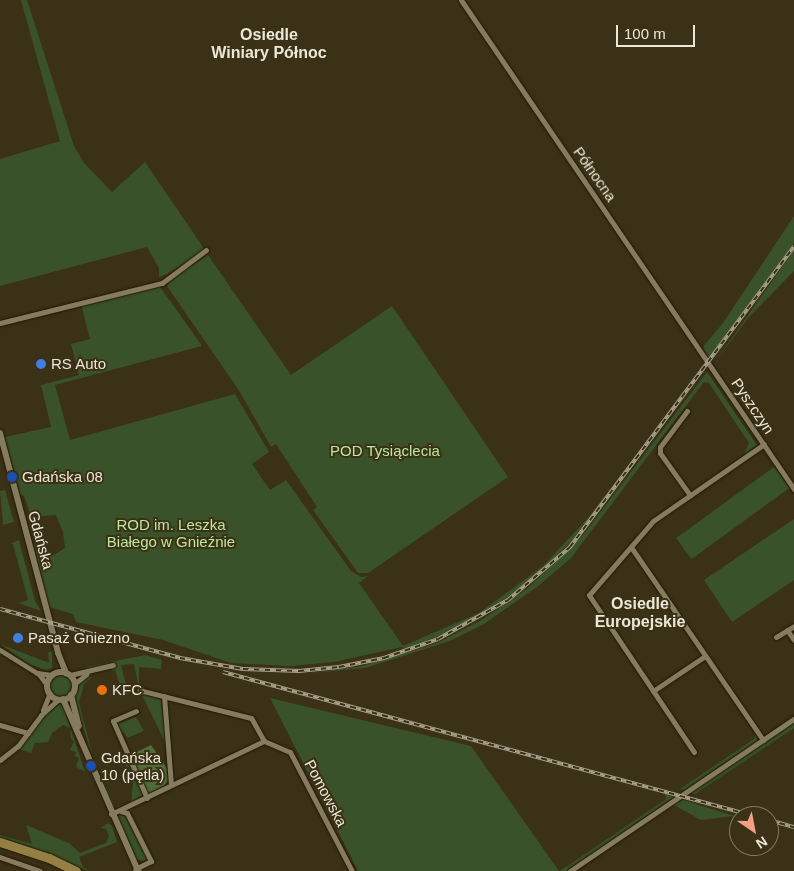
<!DOCTYPE html>
<html>
<head>
<meta charset="utf-8">
<style>
  body { margin:0 }
  #map { position:relative; width:794px; height:871px; overflow:hidden; background:#3a3116; font-family:Helvetica,sans-serif }
  div>[style] { position:absolute }
  .green>* { inset:0; background:#3a5229; transform-origin:0 0 }
  .round { border-radius:50% }
  .forest>* { inset:0; background:#4f6d3b }
  .roads { filter:drop-shadow(0 0 1px #211800) drop-shadow(0 0 1px #211800) }
  .minor>* { height:5px; margin:-2.5px; padding:0 2.5px; transform-origin:2.5px; border-radius:2.5px; background:#867b5e }
  .tertiary>* { height:6px; margin:-3px; padding:0 3px; transform-origin:3px; border-radius:3px; background:#867b5e }
  .tertiary>.ring { margin:-3px; padding:0; box-sizing:content-box; background:none; border:6px solid #867b5e; border-radius:50% }
  .primary>* { height:9px; margin:-4.5px; padding:0 4.5px; transform-origin:4.5px; border-radius:4.5px; background:#967f45 }
  .rail>* { height:4px; margin-top:-2px; transform-origin:0; background:repeating-linear-gradient(90deg,#3a3116 0 5.5px,#a9a28e 0 11px); box-sizing:border-box; border-block:1px solid #a9a28e }
  .dots>* { width:14px; height:14px; translate:-50% -50%; box-sizing:border-box; border:2px solid #3a3116; border-radius:50% }
  span { translate:-50% -50%; white-space:nowrap; text-align:center; line-height:1.15; -webkit-text-stroke:4px #3a3116; paint-order:stroke }
  .street-label { font-size:15px; color:#ede7d7 }
  .poi-label { font-size:15px; color:#ede7d7 }
  .left { translate:0 -50%; text-align:left }
  .park-label { font-size:15px; color:#bae99d }
  .neighbourhood-label { font-size:16px; color:#ede7d7; font-weight:700 }
  .north { position:absolute; left:729px; top:806px; width:50px; height:50px; box-sizing:border-box; background:#3a3116; border:1px solid #827a63; border-radius:50%; rotate:147deg; font-size:14px; font-weight:700; line-height:20px; text-align:center; color:#ede7d7 }
  .north::after { content:''; display:block; margin:auto; width:18px; height:22px; background:#f39f83; clip-path:polygon(50% 0,100% 100%,50% 72%,0 100%) }
  .scale { position:absolute; left:616px; top:25px; width:79px; height:22px; box-sizing:border-box; border:2px solid #ede7d7; border-top:0; padding-left:6px; font-size:15px; line-height:18px; white-space:nowrap; color:#ede7d7; -webkit-text-stroke:4px #3a3116; paint-order:stroke }
</style>
</head>
<body>
<div id="map">
  <div class="green">
    <div style="clip-path:polygon(21px 0,27px 0,74px 146px,84px 163px,112px 192px,145px 162px,205px 250px,167px 274px,159px 277px,159px 268px,147px 247px,0 286px,0 159px,60px 141px)"></div>
    <div style="clip-path:polygon(794px 216px,794px 243px,709px 359px,703px 347px,723px 323px)"></div>
    <div style="clip-path:polygon(794px 250px,794px 271px,749px 317px,713px 365px)"></div>
    <div style="clip-path:polygon(208px 255px,291px 375px,392px 306px,508px 477px,368px 573px,358px 573px,313px 510px,317px 507px,276px 444px,271px 447px,240px 392px,167px 286px,173px 277px)"></div>
    <div style="clip-path:polygon(158px 284px,202px 346px,55px 385px,70px 440px,235px 394px,269px 452px,252px 464px,270px 490px,286px 480px,351px 571px,361px 577px,368px 576px,359px 583px,403px 646px,479px 613px,543px 566px,588px 518px,706px 363px,570px 543px,525px 585px,492px 608px,456px 629px,405px 649px,402px 647px,334px 662px,291px 666px,231px 663px,163px 640px,76px 622px,73px 614px,49px 607px,34px 545px,40px 543px,44px 556px,54px 555px,65px 548px,63px 532px,56px 515px,43px 516px,35px 521px,39px 539px,24px 496px,20px 495px,5px 437px,51px 427px,41px 385px,79px 375px,71px 344px,90px 339px,81px 304px)"></div>
    <div style="clip-path:polygon(707px 372px,757px 445px,744px 454px,749px 443px,709px 383px,704px 382px,571px 558px,537px 587px,484px 624px,450px 641px,365px 668px,313px 673px,362px 666px,437px 643px,480px 621px,528px 588px,583px 535px)"></div>
    <div style="left:774px;top:467px;width:26px;height:121px;rotate:54deg"></div>
    <div style="clip-path:polygon(5px 490px,14px 522px,3px 525px,0 491px)"></div>
    <div style="clip-path:polygon(794px 519px,794px 580px,732px 622px,704px 580px)"></div>
    <div style="clip-path:polygon(19px 540px,35px 601px,41px 611px,18px 603px,28px 600px,13px 544px,10px 544px)"></div>
    <div style="clip-path:polygon(0 644px,49px 663px,48px 652px,52px 652px,52px 668px,46px 670px,29px 664px)"></div>
    <div style="clip-path:polygon(145px 655px,162px 660px,161px 669px,139px 667px,139px 688px,134px 664px,121px 665px,127px 689px,132px 690px,124px 697px,115px 670px,112px 671px,110px 665px,88px 669px,85px 667px)"></div>
    <div class="round" style="left:50px;top:675px;width:22px;height:22px"></div>
    <div style="clip-path:polygon(88px 676px,92px 677px,84px 684px,79px 702px,94px 760px,74px 700px,78px 684px)"></div>
    <div style="clip-path:polygon(141px 693px,161px 700px,166px 744px)"></div>
    <div style="clip-path:polygon(270px 698px,471px 746px,559px 871px,358px 871px)"></div>
    <div style="clip-path:polygon(60px 704px,67px 711px,65px 712px,85px 772px,76px 767px,79px 758px,75px 756px,76px 752px,70px 750px,74px 741px,71px 739px,70px 728px,63px 725px,52px 733px,48px 742px,35px 743px,31px 753px,19px 749px,44px 715px)"></div>
    <div style="clip-path:polygon(136px 717px,144px 731px,127px 738px,124px 732px,121px 733px,117px 721px,121px 723px)"></div>
    <div style="clip-path:polygon(794px 722px,794px 728px,695px 794px,690px 793px)"></div>
    <div style="clip-path:polygon(756px 734px,757px 741px,684px 790px,680px 789px,754px 739px)"></div>
    <div style="clip-path:polygon(124px 753px,143px 795px,121px 808px,112px 805px,96px 764px,115px 806px,122px 807px,131px 802px,133px 783px,121px 754px)"></div>
    <div style="clip-path:polygon(665px 794px,674px 797px,566px 871px,560px 871px,666px 799px)"></div>
    <div style="clip-path:polygon(680px 799px,734px 816px,701px 820px,674px 805px,574px 871px)"></div>
    <div style="clip-path:polygon(119px 815px,125px 816px,147px 859px,142px 861px,137px 859px,117px 818px)"></div>
    <div style="clip-path:polygon(108px 823px,112px 826px,117px 842px,79px 857px,83px 867px,89px 871px,0 838px,0 835px,32px 844px,26px 825px,69px 843px,80px 853px,106px 843px,109px 836px,106px 829px,101px 828px)"></div>
  </div>
  <div class="forest">
    <div style="clip-path:polygon(151px 745px,166px 767px,168px 780px,165px 785px,148px 794px,130px 755px)"></div>
  </div>
  <div class="roads">
    <div class="minor">
      <div style="left:461px;top:0;width:592px;rotate:55.75deg"></div>
      <div style="left:0;top:323px;width:167px;rotate:-13.9deg"></div>
      <div style="left:162px;top:283px;width:55px;rotate:-36.9deg"></div>
      <div style="left:687px;top:411px;width:45px;rotate:126.9deg"></div>
      <div style="left:660px;top:447px;width:6px;rotate:90deg"></div>
      <div style="left:660px;top:453px;width:52px;rotate:54.5deg"></div>
      <div style="left:631px;top:547px;width:234px;rotate:55.6deg"></div>
      <div style="left:787px;top:630px;width:12px;rotate:55deg"></div>
      <div style="left:776px;top:637px;width:21px;rotate:-31deg"></div>
      <div style="left:0;top:650px;width:44px;rotate:31.9deg"></div>
      <div style="left:37px;top:673px;width:15px;rotate:8deg"></div>
      <div style="left:38px;top:673px;width:15px;rotate:53deg"></div>
      <div style="left:70px;top:675px;width:44px;rotate:-13.1deg"></div>
      <div style="left:74px;top:684px;width:16px;rotate:-38deg"></div>
      <div style="left:653px;top:691px;width:63px;rotate:-33.9deg"></div>
      <div style="left:164px;top:696px;width:89px;rotate:85.5deg"></div>
      <div style="left:43px;top:710px;width:18px;rotate:-68deg"></div>
      <div style="left:136px;top:711px;width:25px;rotate:157deg"></div>
      <div style="left:113px;top:721px;width:84px;rotate:66.2deg"></div>
      <div style="left:0;top:725px;width:29px;rotate:16deg"></div>
      <div style="left:264px;top:741px;width:28px;rotate:23deg"></div>
      <div style="left:290px;top:752px;width:134px;rotate:62.5deg"></div>
      <div style="left:694px;top:752px;width:189px;rotate:-123.8deg"></div>
      <div style="left:589px;top:595px;width:98px;rotate:-49.1deg"></div>
      <div style="left:653px;top:521px;width:135px;rotate:-34.7deg"></div>
      <div style="left:0;top:760px;width:23px;rotate:-38deg"></div>
      <div style="left:18px;top:746px;width:39px;rotate:-53deg"></div>
      <div style="left:41px;top:715px;width:24px;rotate:-42deg"></div>
      <div style="left:121px;top:811px;width:6px;rotate:18deg"></div>
      <div style="left:127px;top:813px;width:54px;rotate:63.4deg"></div>
      <div style="left:151px;top:861px;width:16px;rotate:153deg"></div>
      <div style="left:137px;top:868px;width:4px;rotate:56deg"></div>
      <div style="left:111px;top:814px;width:170px;rotate:-25.5deg"></div>
      <div style="left:264px;top:741px;width:26px;rotate:-119deg"></div>
      <div style="left:251px;top:718px;width:115px;rotate:-166deg"></div>
      <div style="left:0;top:857px;width:42px;rotate:19.3deg"></div>
      <div style="left:570px;top:871px;width:271px;rotate:-34.2deg"></div>
    </div>
    <div class="tertiary">
      <div style="left:0;top:433px;width:228px;rotate:75.2deg"></div>
      <div style="left:58px;top:653px;width:22px;rotate:68deg"></div>
      <div class="ring" style="left:47px;top:672px;width:22px;height:22px"></div>
      <div style="left:71px;top:695px;width:32px;rotate:76deg"></div>
      <div style="left:63px;top:699px;width:184px;rotate:66.4deg"></div>
      <div style="left:137px;top:868px;width:3px;rotate:108deg"></div>
    </div>
    <div class="primary">
      <div style="left:0;top:842px;width:52px;rotate:18.1deg"></div>
      <div style="left:49px;top:858px;width:30px;rotate:26deg"></div>
    </div>
  </div>
  <div class="rail">
    <div style="left:0;top:609px;width:187px;rotate:15.2deg"></div>
    <div style="left:180px;top:658px;width:64px;rotate:9.9deg"></div>
    <div style="left:243px;top:669px;width:56px;rotate:2deg"></div>
    <div style="left:299px;top:671px;width:40px;rotate:-5.7deg"></div>
    <div style="left:339px;top:667px;width:46px;rotate:-11.3deg"></div>
    <div style="left:384px;top:658px;width:57px;rotate:-19.4deg"></div>
    <div style="left:438px;top:639px;width:80px;rotate:-29.1deg"></div>
    <div style="left:508px;top:600px;width:82px;rotate:-40.5deg"></div>
    <div style="left:570px;top:547px;width:375px;rotate:-53.3deg"></div>
    <div style="left:223px;top:672px;width:550px;rotate:15.17deg"></div>
    <div style="left:769px;top:820px;width:26px;rotate:16deg"></div>
  </div>
  <div class="dots">
    <div style="left:41px;top:364px;background:#3f7fe0"></div>
    <div style="left:12px;top:477px;background:#1a4fb4"></div>
    <div style="left:18px;top:638px;background:#3f7fe0"></div>
    <div style="left:102px;top:690px;background:#e8710a"></div>
    <div style="left:91px;top:766px;background:#1a4fb4"></div>
  </div>
  <div class="street-label">
    <span style="left:595px;top:174px;rotate:55deg">Północna</span>
    <span style="left:753px;top:406px;rotate:56deg">Pyszczyn</span>
    <span style="left:41px;top:540px;rotate:75deg">Gdańska</span>
    <span style="left:326px;top:793px;rotate:62deg">Pomowska</span>
  </div>
  <div class="poi-label">
    <span class="left" style="left:51px;top:364px">RS Auto</span>
    <span class="left" style="left:22px;top:477px">Gdańska 08</span>
    <span class="left" style="left:28px;top:638px">Pasaż Gniezno</span>
    <span class="left" style="left:112px;top:690px">KFC</span>
    <span class="left" style="left:101px;top:766px">Gdańska<br>10 (pętla)</span>
  </div>
  <div class="park-label">
    <span style="left:385px;top:451px">POD Tysiąclecia</span>
    <span style="left:171px;top:533px">ROD im. Leszka<br>Białego w Gnieźnie</span>
  </div>
  <div class="neighbourhood-label">
    <span style="left:269px;top:44px">Osiedle<br>Winiary Północ</span>
    <span style="left:640px;top:613px">Osiedle<br>Europejskie</span>
  </div>
  <div class="north">N</div>
  <div class="scale">100 m</div>
</div>
</body>
</html>
